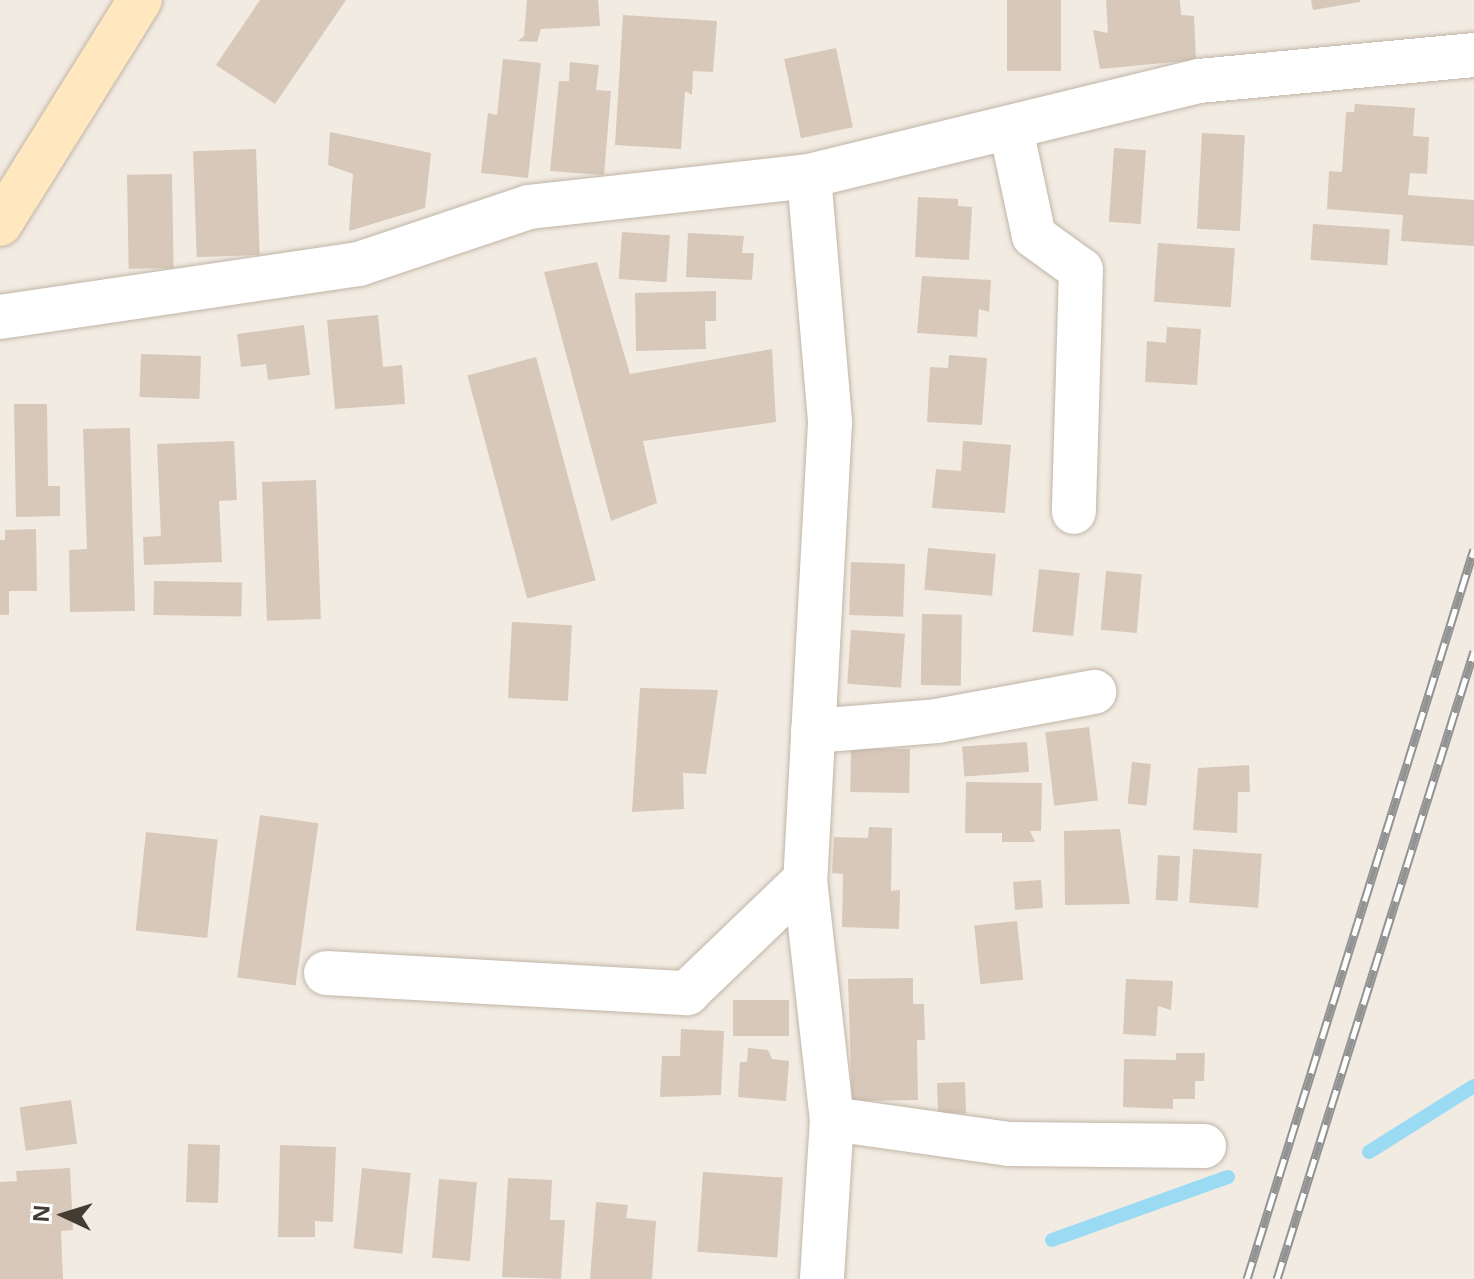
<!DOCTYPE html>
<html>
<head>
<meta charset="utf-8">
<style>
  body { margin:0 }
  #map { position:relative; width:1474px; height:1279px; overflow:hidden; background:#f2ebe2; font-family:"Noto Sans",sans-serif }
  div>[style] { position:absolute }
  .stream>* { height:14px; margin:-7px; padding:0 7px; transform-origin:7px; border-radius:7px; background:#9adbf3 }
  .building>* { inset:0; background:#d7c8ba; transform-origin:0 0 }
  .roads { filter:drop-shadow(0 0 2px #c1b4a7) drop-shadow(0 0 2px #c1b4a7) }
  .street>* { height:44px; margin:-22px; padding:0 22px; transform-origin:22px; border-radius:22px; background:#fff }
  .secondary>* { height:44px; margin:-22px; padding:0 22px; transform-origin:22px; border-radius:22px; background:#ffe7bf }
  .rail>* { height:9px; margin-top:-4.5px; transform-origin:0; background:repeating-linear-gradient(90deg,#fff 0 18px,#939393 0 36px); box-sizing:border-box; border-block:2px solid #939393 }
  span { translate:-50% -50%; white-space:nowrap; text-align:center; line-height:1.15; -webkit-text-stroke:7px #fff; paint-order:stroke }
  .north { position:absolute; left:24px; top:1175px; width:80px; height:80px; -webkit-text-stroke:6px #fff; paint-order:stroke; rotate:274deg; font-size:22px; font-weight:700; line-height:32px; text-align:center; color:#443b32 }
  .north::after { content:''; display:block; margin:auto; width:28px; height:36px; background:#443b32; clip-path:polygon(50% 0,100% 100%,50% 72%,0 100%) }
</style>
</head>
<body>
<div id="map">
  <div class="stream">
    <div style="left:1369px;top:1152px;width:124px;rotate:-32.2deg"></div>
    <div style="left:1052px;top:1240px;width:187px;rotate:-19.7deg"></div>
  </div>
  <div class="building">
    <div style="clip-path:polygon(260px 0,346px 0,275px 104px,216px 65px)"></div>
    <div style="clip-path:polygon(527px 0,598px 0,600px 26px,541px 29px,537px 42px,518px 41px,524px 36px)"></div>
    <div style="left:1007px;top:0;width:54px;height:71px"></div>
    <div style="clip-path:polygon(1106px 0,1180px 0,1181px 15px,1194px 16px,1196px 60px,1100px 69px,1093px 30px,1108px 33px)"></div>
    <div style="clip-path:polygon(1311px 0,1360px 0,1360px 2px,1313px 10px)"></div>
    <div style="clip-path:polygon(623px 15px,717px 21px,713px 72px,693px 71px,692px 95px,685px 91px,681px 149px,615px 145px)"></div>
    <div style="left:836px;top:48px;width:81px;height:53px;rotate:78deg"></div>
    <div style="clip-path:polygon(503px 59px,541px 63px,528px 178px,481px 173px,488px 113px,497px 115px)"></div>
    <div style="clip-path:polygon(570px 62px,599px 65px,596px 90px,611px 91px,604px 175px,550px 171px,559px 81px,569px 81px)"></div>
    <div style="clip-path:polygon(1355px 104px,1415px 108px,1413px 136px,1429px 137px,1427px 174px,1410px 173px,1408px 195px,1474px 200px,1474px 246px,1401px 241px,1403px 215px,1327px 209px,1329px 171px,1342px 172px,1346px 112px,1354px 112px)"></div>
    <div style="clip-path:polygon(330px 132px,431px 153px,425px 208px,349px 231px,353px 174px,328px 165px)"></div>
    <div style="left:1202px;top:133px;width:43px;height:96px;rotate:3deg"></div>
    <div style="left:1114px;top:148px;width:32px;height:74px;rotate:4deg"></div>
    <div style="left:256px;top:149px;width:106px;height:63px;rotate:88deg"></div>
    <div style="left:172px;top:174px;width:94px;height:45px;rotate:89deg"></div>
    <div style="clip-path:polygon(918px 197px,958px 199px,958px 206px,972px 207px,969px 260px,915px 257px)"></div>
    <div style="left:1313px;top:224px;width:77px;height:36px;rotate:4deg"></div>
    <div style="left:622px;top:232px;width:48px;height:47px;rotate:4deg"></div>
    <div style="clip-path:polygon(688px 233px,744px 236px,742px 253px,754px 253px,752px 280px,686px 277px)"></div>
    <div style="left:1158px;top:243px;width:77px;height:59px;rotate:4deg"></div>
    <div style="clip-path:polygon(597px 262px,630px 374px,772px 349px,776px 422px,643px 441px,657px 503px,611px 521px,544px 272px)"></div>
    <div style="clip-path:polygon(922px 276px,991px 280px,989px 312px,979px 309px,977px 337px,917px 333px)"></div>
    <div style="clip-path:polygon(716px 291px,716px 321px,705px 321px,706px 349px,636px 351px,635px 293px)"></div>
    <div style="clip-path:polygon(378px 315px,383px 367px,402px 365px,405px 404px,335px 409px,327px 320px)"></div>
    <div style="clip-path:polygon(304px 325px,310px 375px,268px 380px,266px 364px,241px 367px,237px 334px)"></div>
    <div style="clip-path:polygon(1167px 327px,1201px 329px,1197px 385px,1145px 382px,1147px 341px,1166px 343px)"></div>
    <div style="left:141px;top:354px;width:60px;height:43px;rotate:2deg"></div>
    <div style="clip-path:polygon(949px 355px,987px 358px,982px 425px,927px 422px,930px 367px,948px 368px)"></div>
    <div style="left:536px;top:357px;width:231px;height:71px;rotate:75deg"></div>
    <div style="clip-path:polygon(14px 404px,47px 404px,48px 486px,60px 486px,60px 516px,16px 517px)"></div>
    <div style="clip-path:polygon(130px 428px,135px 611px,70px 612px,69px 550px,87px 549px,83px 429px)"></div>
    <div style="clip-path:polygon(234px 441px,237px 500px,219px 501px,222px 562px,144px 565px,143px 537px,161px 536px,157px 444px)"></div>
    <div style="clip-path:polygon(963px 441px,1011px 445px,1005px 513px,932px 508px,936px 469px,961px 471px)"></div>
    <div style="left:316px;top:480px;width:139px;height:54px;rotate:88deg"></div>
    <div style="clip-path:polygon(36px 529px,37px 591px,9px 591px,9px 615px,0 615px,0 540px,5px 540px,5px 530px)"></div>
    <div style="left:928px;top:548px;width:68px;height:42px;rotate:5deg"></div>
    <div style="left:851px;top:562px;width:54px;height:53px;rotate:2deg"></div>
    <div style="left:1039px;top:569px;width:41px;height:63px;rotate:6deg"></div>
    <div style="left:1106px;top:571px;width:36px;height:59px;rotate:5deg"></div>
    <div style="left:154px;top:581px;width:88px;height:34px;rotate:1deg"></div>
    <div style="left:922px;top:614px;width:40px;height:71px;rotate:1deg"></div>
    <div style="left:512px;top:622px;width:60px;height:76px;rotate:3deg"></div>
    <div style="left:851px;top:630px;width:54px;height:54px;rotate:4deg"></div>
    <div style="clip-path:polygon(640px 688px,718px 690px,706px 774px,683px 773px,684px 809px,632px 812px)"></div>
    <div style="left:1089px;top:727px;width:74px;height:44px;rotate:83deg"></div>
    <div style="left:1027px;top:742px;width:30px;height:65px;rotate:86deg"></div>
    <div style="left:851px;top:748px;width:59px;height:44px;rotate:1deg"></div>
    <div style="left:1132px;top:762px;width:19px;height:42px;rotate:6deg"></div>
    <div style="clip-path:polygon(1249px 765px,1250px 792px,1238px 792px,1237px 833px,1193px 830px,1198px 768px)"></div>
    <div style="clip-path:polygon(966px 782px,1042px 783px,1041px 831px,1030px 831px,1035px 842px,1002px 842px,1002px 833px,965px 833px)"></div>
    <div style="left:260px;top:815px;width:59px;height:164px;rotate:8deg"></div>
    <div style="clip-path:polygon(869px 827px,892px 828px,891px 891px,900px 890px,899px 929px,842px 927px,843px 874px,832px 873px,834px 837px,868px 838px)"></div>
    <div style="clip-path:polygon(1120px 829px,1130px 904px,1065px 905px,1064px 831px)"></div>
    <div style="left:146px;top:832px;width:72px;height:99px;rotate:6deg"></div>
    <div style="left:1193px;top:849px;width:69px;height:54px;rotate:4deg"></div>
    <div style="left:1158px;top:855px;width:22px;height:45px;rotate:3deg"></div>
    <div style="left:1041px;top:880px;width:28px;height:28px;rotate:86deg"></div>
    <div style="left:1017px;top:921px;width:59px;height:43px;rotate:84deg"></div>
    <div style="clip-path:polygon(913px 978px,913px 1004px,924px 1004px,925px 1040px,917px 1040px,918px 1100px,852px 1101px,848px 979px)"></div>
    <div style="clip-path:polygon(1126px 979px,1173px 981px,1171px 1010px,1158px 1006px,1156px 1036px,1123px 1034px)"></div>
    <div style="left:789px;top:1000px;width:36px;height:56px;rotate:90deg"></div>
    <div style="clip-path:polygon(681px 1029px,724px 1031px,721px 1095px,660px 1097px,662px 1056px,680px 1056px)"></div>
    <div style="clip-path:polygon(748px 1048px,768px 1050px,772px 1059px,789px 1061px,786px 1101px,738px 1097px,740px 1062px,747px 1062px)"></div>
    <div style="clip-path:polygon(1176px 1053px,1205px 1053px,1204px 1081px,1195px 1081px,1195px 1099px,1173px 1099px,1173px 1109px,1123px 1107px,1124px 1059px,1176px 1060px)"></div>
    <div style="left:965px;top:1082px;width:31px;height:28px;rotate:88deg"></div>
    <div style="left:71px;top:1100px;width:44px;height:52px;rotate:82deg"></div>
    <div style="left:188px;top:1144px;width:32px;height:58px;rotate:2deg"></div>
    <div style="clip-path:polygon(280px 1145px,336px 1147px,333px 1222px,315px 1221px,315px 1237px,278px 1237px)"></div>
    <div style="clip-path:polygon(70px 1168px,73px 1230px,61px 1231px,63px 1279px,0 1279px,0 1182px,17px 1181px,16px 1171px)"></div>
    <div style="left:362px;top:1168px;width:49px;height:81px;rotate:6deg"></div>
    <div style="left:703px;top:1172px;width:80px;height:80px;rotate:4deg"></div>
    <div style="clip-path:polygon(508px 1178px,552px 1180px,550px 1220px,565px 1220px,561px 1279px,502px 1277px)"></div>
    <div style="left:439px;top:1179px;width:38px;height:79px;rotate:5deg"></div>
    <div style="clip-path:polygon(596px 1202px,628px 1205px,626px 1218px,656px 1221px,652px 1279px,590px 1279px)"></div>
  </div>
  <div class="roads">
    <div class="street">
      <div style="left:1011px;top:129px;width:109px;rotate:77.9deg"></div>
      <div style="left:1034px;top:236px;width:58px;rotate:35.9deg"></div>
      <div style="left:1081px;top:270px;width:242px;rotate:91.7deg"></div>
      <div style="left:809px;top:176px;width:248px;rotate:85.1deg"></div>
      <div style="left:830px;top:423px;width:458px;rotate:93.1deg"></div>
      <div style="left:805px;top:880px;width:241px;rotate:83.6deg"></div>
      <div style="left:832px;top:1119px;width:160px;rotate:93.6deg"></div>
      <div style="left:0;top:317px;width:363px;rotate:-8.4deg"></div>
      <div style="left:359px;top:264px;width:179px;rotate:-18.5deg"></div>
      <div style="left:529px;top:207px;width:282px;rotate:-6.3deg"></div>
      <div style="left:809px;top:176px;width:401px;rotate:-13.7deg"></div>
      <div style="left:1199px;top:81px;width:276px;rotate:-5.4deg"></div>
      <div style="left:813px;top:731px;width:124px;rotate:-4.6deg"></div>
      <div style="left:937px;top:721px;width:160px;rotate:-10.5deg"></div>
      <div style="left:326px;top:973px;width:362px;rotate:3.2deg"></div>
      <div style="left:687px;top:993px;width:163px;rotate:-43.8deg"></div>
      <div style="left:832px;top:1119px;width:179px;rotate:8deg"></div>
      <div style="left:1009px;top:1144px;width:195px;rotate:0.6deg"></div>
    </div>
    <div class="secondary">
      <div style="left:0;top:224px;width:264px;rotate:-58deg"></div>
    </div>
  </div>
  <div class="rail">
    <div style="left:1247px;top:1279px;width:764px;rotate:-72.73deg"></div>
    <div style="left:1277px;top:1279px;width:658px;rotate:-72.58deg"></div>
  </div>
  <div class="north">N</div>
</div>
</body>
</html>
